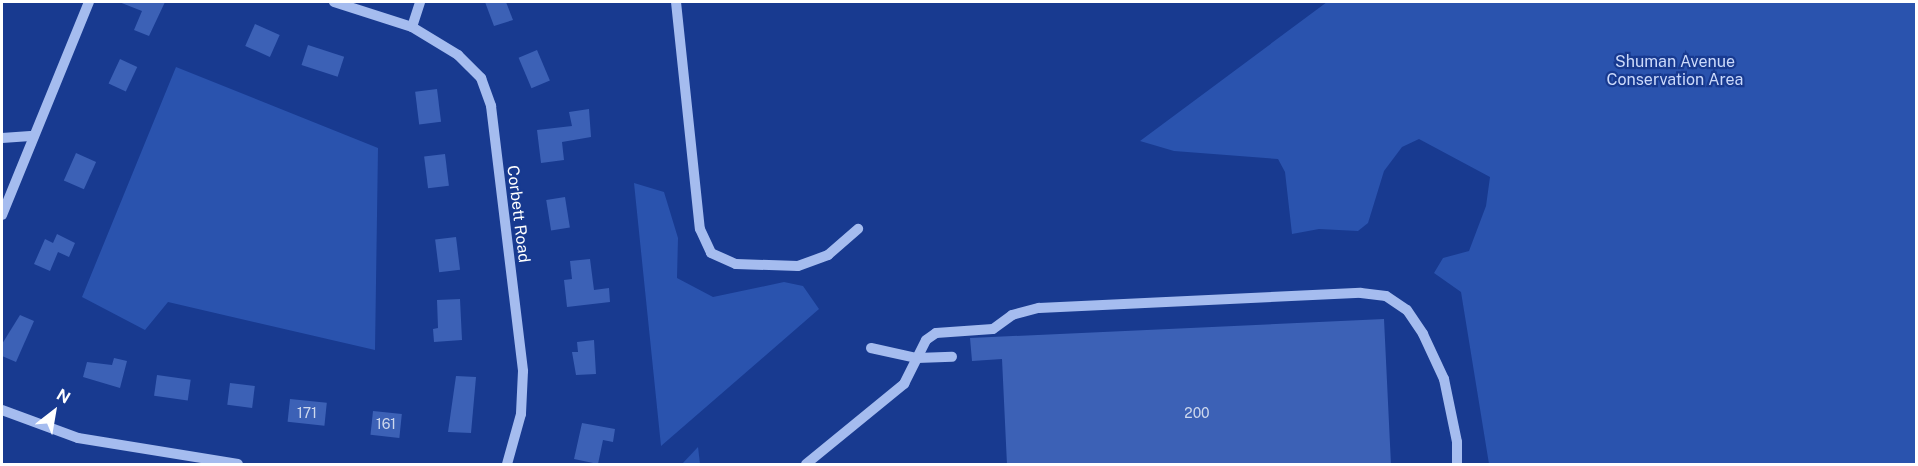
<!DOCTYPE html>
<html>
<head>
<meta charset="utf-8">
<style>
  body { margin:0 }
  #map { position:relative; width:1918px; height:466px; overflow:hidden; background:#183a90; font-family:"Public Sans",sans-serif }
  div>[style] { position:absolute }
  .green>* { inset:0; background:#2a53ae }
  .building>* { inset:0; background:#3c61b6; transform-origin:0 0 }
  .minor>* { height:10px; margin:-5px; padding:0 5px; transform-origin:5px; border-radius:5px; background:#a5bcef }
  span { translate:-50% -50%; white-space:nowrap; text-align:center; line-height:1.15; -webkit-text-stroke:4.5px #183a90; paint-order:stroke }
  .number-label { font-size:14px; color:#ced8ed }
  .number-label span { -webkit-text-stroke-width:0 }
  .park-label { font-size:16px; color:#ccdafb }
  .street-label { font-size:16px; color:#fff }
  .frame { position:absolute; inset:0; border:3px solid #fff; pointer-events:none }
  .north { position:absolute; left:24px; top:382px; width:60px; height:60px; -webkit-text-stroke:4px #183a90; paint-order:stroke; rotate:31deg; font-size:16px; font-weight:700; line-height:24px; text-align:center; color:#fff }
  .north::after { content:''; display:block; margin:auto; width:21px; height:27px; background:#fff; clip-path:polygon(50% 0,100% 100%,50% 72%,0 100%) }
</style>
</head>
<body>
<div id="map">
  <div class="green">
    <div style="clip-path:polygon(1327px 2px,1916px 2px,1916px 464px,1489px 464px,1461px 292px,1434px 273px,1443px 258px,1469px 251px,1486px 206px,1490px 177px,1419px 139px,1402px 147px,1384px 171px,1368px 223px,1358px 231px,1319px 229px,1292px 234px,1285px 172px,1278px 159px,1174px 151px,1140px 141px)"></div>
    <div style="clip-path:polygon(176px 67px,378px 148px,375px 350px,168px 302px,145px 330px,82px 297px)"></div>
    <div style="clip-path:polygon(634px 183px,664px 192px,678px 238px,677px 278px,713px 297px,784px 282px,803px 286px,819px 309px,661px 446px)"></div>
    <div style="clip-path:polygon(698px 447px,700px 464px,682px 464px)"></div>
  </div>
  <div class="building">
    <div style="clip-path:polygon(119px 2px,165px 2px,149px 36px,134px 30px,142px 11px)"></div>
    <div style="clip-path:polygon(485px 2px,506px 2px,513px 20px,494px 26px)"></div>
    <div style="left:255px;top:24px;width:27px;height:24px;rotate:24deg"></div>
    <div style="left:308px;top:45px;width:38px;height:21px;rotate:18deg"></div>
    <div style="left:537px;top:50px;width:33px;height:20px;rotate:67deg"></div>
    <div style="left:120px;top:59px;width:19px;height:27px;rotate:25deg"></div>
    <div style="left:437px;top:89px;width:33px;height:22px;rotate:83deg"></div>
    <div style="clip-path:polygon(589px 109px,591px 137px,562px 142px,564px 160px,541px 163px,537px 130px,572px 126px,569px 112px)"></div>
    <div style="left:76px;top:153px;width:22px;height:30px;rotate:24deg"></div>
    <div style="left:445px;top:154px;width:32px;height:21px;rotate:83deg"></div>
    <div style="left:565px;top:197px;width:31px;height:19px;rotate:81deg"></div>
    <div style="clip-path:polygon(57px 234px,75px 243px,69px 257px,58px 252px,50px 271px,34px 264px,45px 239px,53px 243px)"></div>
    <div style="left:456px;top:237px;width:33px;height:21px;rotate:83deg"></div>
    <div style="clip-path:polygon(590px 259px,594px 290px,609px 288px,610px 302px,567px 307px,564px 280px,572px 279px,570px 261px)"></div>
    <div style="clip-path:polygon(460px 299px,462px 340px,434px 342px,433px 329px,438px 328px,437px 300px)"></div>
    <div style="clip-path:polygon(20px 315px,34px 321px,16px 362px,2px 356px,2px 344px)"></div>
    <div style="clip-path:polygon(1384px 319px,1391px 465px,1007px 465px,1002px 359px,972px 361px,970px 338px)"></div>
    <div style="clip-path:polygon(594px 340px,596px 374px,576px 375px,572px 352px,578px 352px,577px 342px)"></div>
    <div style="clip-path:polygon(114px 358px,127px 361px,120px 388px,83px 377px,87px 362px,112px 365px)"></div>
    <div style="left:157px;top:375px;width:34px;height:21px;rotate:8deg"></div>
    <div style="clip-path:polygon(456px 376px,476px 377px,471px 433px,448px 432px)"></div>
    <div style="left:230px;top:383px;width:25px;height:22px;rotate:7deg"></div>
    <div style="left:290px;top:399px;width:37px;height:23px;rotate:6deg"></div>
    <div style="left:373px;top:411px;width:29px;height:24px;rotate:6deg"></div>
    <div style="clip-path:polygon(582px 423px,615px 429px,613px 442px,603px 440px,598px 464px,574px 459px)"></div>
  </div>
  <div class="minor">
    <div style="left:334px;top:2px;width:82px;rotate:17.8deg"></div>
    <div style="left:412px;top:27px;width:54px;rotate:31.3deg"></div>
    <div style="left:458px;top:55px;width:33px;rotate:45deg"></div>
    <div style="left:481px;top:78px;width:30px;rotate:70deg"></div>
    <div style="left:491px;top:106px;width:267px;rotate:83.1deg"></div>
    <div style="left:523px;top:371px;width:43px;rotate:92.7deg"></div>
    <div style="left:521px;top:414px;width:52px;rotate:105.6deg"></div>
    <div style="left:676px;top:2px;width:228px;rotate:84deg"></div>
    <div style="left:700px;top:229px;width:26px;rotate:65deg"></div>
    <div style="left:711px;top:253px;width:27px;rotate:24deg"></div>
    <div style="left:736px;top:264px;width:62px;rotate:1.8deg"></div>
    <div style="left:798px;top:266px;width:32px;rotate:-20deg"></div>
    <div style="left:828px;top:255px;width:40px;rotate:-41deg"></div>
    <div style="left:412px;top:27px;width:26px;rotate:-72deg"></div>
    <div style="left:2px;top:138px;width:32px;rotate:-4deg"></div>
    <div style="left:2px;top:215px;width:230px;rotate:-67.8deg"></div>
    <div style="left:871px;top:348px;width:47px;rotate:12.3deg"></div>
    <div style="left:917px;top:358px;width:35px;rotate:-2deg"></div>
    <div style="left:2px;top:410px;width:81px;rotate:20.2deg"></div>
    <div style="left:78px;top:438px;width:162px;rotate:9.2deg"></div>
    <div style="left:806px;top:464px;width:127px;rotate:-39.2deg"></div>
    <div style="left:904px;top:384px;width:49px;rotate:-63.4deg"></div>
    <div style="left:926px;top:340px;width:12px;rotate:-35deg"></div>
    <div style="left:936px;top:333px;width:57px;rotate:-4deg"></div>
    <div style="left:993px;top:329px;width:24px;rotate:-36deg"></div>
    <div style="left:1012px;top:315px;width:28px;rotate:-15deg"></div>
    <div style="left:1039px;top:308px;width:322px;rotate:-2.7deg"></div>
    <div style="left:1361px;top:293px;width:25px;rotate:7deg"></div>
    <div style="left:1386px;top:296px;width:25px;rotate:34deg"></div>
    <div style="left:1407px;top:310px;width:29px;rotate:56deg"></div>
    <div style="left:1423px;top:334px;width:50px;rotate:65deg"></div>
    <div style="left:1444px;top:379px;width:64px;rotate:78.3deg"></div>
    <div style="left:1457px;top:442px;width:22px;rotate:90deg"></div>
  </div>
  <div class="number-label">
    <span style="left:307px;top:413px">171</span>
    <span style="left:1197px;top:413px">200</span>
    <span style="left:386px;top:424px">161</span>
  </div>
  <div class="park-label">
    <span style="left:1675px;top:71px">Shuman Avenue<br>Conservation Area</span>
  </div>
  <div class="street-label">
    <span style="left:518px;top:214px;rotate:83deg">Corbett Road</span>
  </div>
  <div class="frame"></div>
  <div class="north">N</div>
</div>
</body>
</html>
